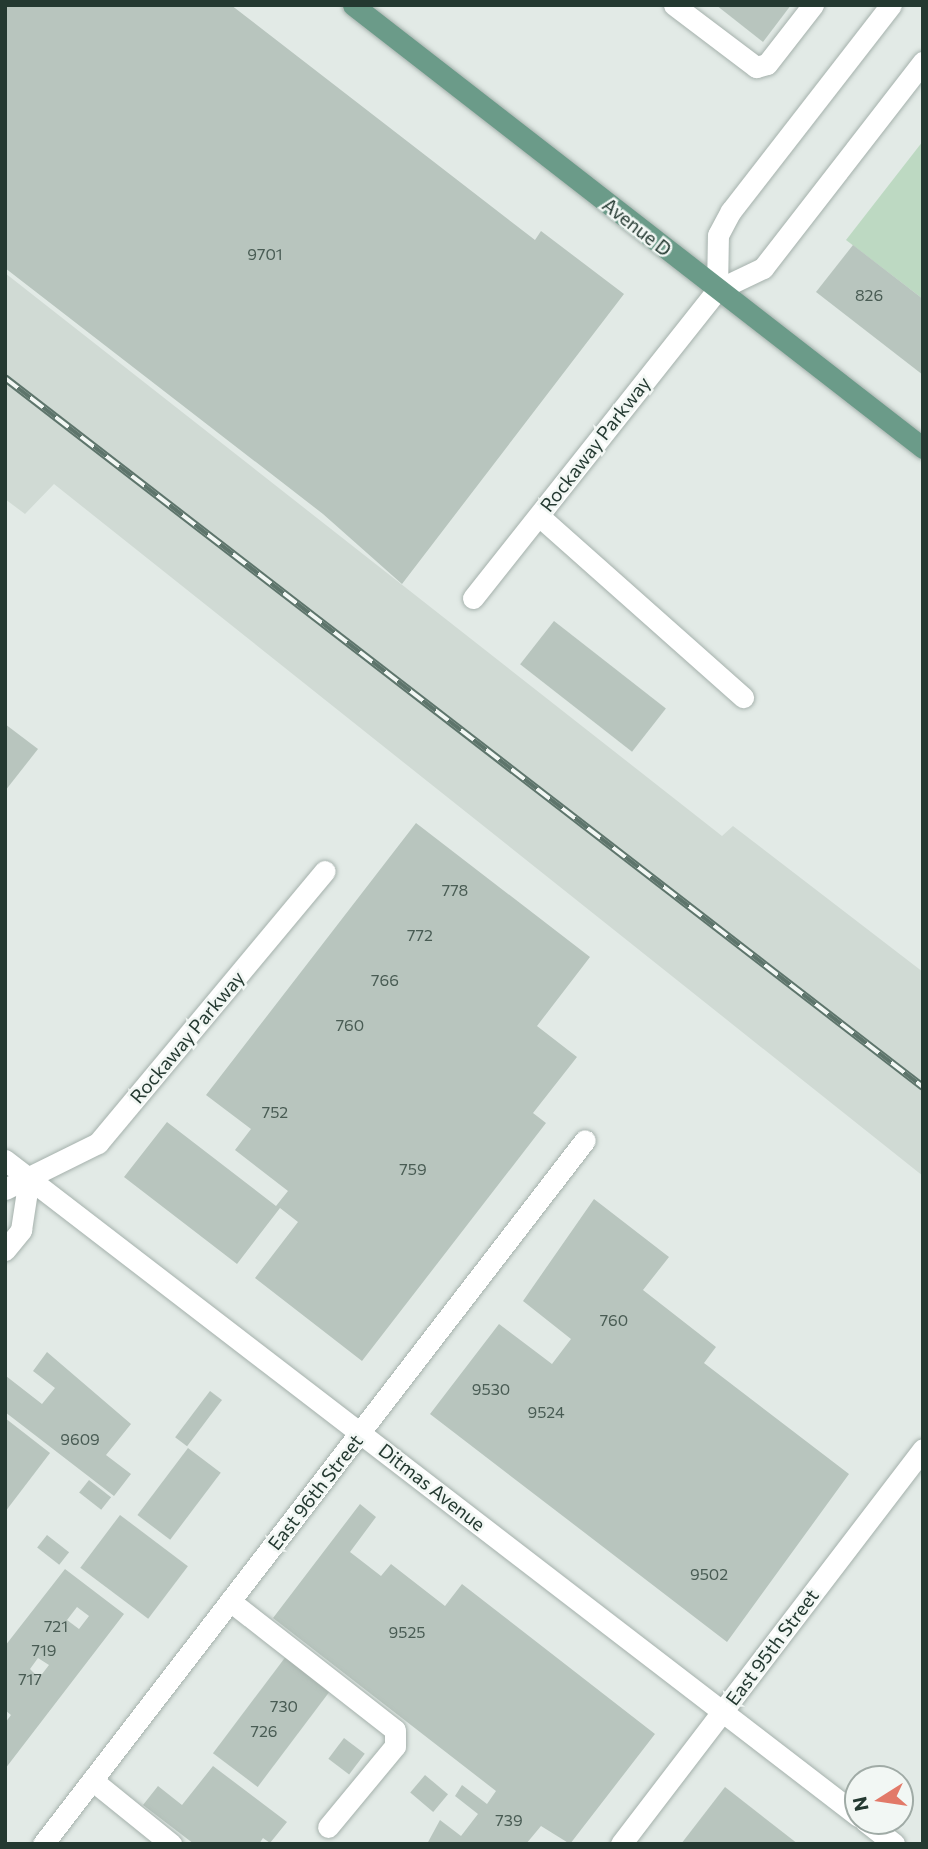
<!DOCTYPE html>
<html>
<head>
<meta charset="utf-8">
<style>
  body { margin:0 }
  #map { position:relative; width:928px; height:1849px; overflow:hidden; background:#e2eae6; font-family:Commissioner,sans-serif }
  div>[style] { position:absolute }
  .built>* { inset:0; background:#d0dad4 }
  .green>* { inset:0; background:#bdd9c2 }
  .building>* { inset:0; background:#b8c5be; transform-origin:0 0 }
  .roads { filter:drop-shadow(0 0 2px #a5b1ac) drop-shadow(0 0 2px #a5b1ac) }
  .minor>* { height:21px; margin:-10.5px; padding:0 10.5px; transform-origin:10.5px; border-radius:10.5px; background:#fff }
  .major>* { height:21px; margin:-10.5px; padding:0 10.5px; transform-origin:10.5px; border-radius:10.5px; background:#6b9b89 }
  .rail>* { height:8px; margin-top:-4px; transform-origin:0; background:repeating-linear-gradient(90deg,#f2f7f4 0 16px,#5e756c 0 32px); box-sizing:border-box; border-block:2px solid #5e756c }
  span { translate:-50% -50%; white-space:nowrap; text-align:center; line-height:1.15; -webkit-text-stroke:5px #f2f7f4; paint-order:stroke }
  .number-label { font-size:16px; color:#495c54 }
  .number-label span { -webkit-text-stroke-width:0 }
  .street-label { font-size:19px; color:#243931 }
  .frame { position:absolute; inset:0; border:7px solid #243931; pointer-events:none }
  .north { position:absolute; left:844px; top:1765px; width:70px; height:70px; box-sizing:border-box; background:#f2f7f4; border:2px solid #a0aba6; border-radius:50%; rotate:258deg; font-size:19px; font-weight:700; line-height:28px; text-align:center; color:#243931 }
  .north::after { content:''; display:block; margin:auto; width:24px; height:32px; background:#e27968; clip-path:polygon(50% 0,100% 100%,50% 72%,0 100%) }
</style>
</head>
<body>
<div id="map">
  <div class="built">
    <div style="clip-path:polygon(5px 273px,722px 836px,733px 826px,923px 972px,923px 1176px,54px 484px,25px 514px,5px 499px)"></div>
  </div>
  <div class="green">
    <div style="clip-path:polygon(923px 141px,923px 299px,846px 240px)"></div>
  </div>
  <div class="building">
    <div style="clip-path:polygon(5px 5px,231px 5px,535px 240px,541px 231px,624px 294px,402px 584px,323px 514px,5px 268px)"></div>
    <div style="clip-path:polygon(716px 5px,791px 5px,763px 42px)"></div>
    <div style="clip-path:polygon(853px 245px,923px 299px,923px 375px,816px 292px)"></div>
    <div style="left:554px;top:621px;width:142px;height:55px;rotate:38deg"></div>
    <div style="clip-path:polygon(5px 724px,38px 749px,5px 791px)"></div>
    <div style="clip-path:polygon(416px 823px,590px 957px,537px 1026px,577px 1057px,533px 1113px,546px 1123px,362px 1361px,255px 1278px,298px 1222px,280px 1208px,237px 1264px,124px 1177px,167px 1122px,276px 1206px,288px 1191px,235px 1150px,251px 1129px,206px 1095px)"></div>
    <div style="clip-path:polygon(594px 1199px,669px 1257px,643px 1290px,716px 1347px,704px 1363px,849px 1474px,727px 1642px,430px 1414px,499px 1324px,552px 1364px,571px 1339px,523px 1301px)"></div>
    <div style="clip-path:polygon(47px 1352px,131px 1424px,106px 1455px,131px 1474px,114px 1496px,5px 1412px,6px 1376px,42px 1404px,55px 1388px,33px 1371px)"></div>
    <div style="left:210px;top:1391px;width:15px;height:58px;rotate:37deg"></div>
    <div style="clip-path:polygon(5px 1418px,50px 1453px,5px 1512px)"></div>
    <div style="left:188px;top:1448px;width:41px;height:84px;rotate:37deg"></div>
    <div style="left:89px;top:1480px;width:28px;height:16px;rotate:38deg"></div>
    <div style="clip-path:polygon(360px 1504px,376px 1517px,350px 1552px,381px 1576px,391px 1564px,445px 1606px,462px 1584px,655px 1734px,570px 1844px,541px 1826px,526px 1844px,427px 1844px,440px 1820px,461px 1836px,478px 1814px,455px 1796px,462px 1785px,487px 1804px,496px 1791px,273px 1618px)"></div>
    <div style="left:120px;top:1515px;width:85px;height:66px;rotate:37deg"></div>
    <div style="left:47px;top:1535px;width:28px;height:16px;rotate:38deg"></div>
    <div style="clip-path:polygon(evenodd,65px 1569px,124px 1614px,5px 1769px,5px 1723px,11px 1715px,5px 1710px,5px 1646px,65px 1569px,77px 1607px,89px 1616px,79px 1629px,67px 1620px,77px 1607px,65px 1569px,38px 1658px,49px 1665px,39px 1678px,30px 1669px,38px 1658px)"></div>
    <div style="left:290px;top:1651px;width:56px;height:128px;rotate:37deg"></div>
    <div style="left:344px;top:1738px;width:26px;height:26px;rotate:37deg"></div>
    <div style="clip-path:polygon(213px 1766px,287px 1822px,270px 1843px,263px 1838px,259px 1844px,194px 1844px,143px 1805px,158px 1786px,182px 1805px)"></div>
    <div style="left:425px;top:1775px;width:30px;height:23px;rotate:40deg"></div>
    <div style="clip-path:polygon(725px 1787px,798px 1844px,681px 1844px)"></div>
  </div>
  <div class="roads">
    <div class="minor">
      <div style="left:674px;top:5px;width:103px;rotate:37.1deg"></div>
      <div style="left:756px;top:67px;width:11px;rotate:-15deg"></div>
      <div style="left:767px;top:64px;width:75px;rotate:-52.1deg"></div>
      <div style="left:717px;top:290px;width:55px;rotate:-89deg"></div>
      <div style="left:718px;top:235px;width:27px;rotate:-62deg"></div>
      <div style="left:731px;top:211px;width:261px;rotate:-52.2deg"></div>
      <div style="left:539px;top:516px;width:273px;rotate:41.6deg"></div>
      <div style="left:473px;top:598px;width:393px;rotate:-51.6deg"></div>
      <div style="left:717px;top:290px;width:51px;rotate:-25.6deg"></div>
      <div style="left:763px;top:268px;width:261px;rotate:-52.2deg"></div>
      <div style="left:5px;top:1160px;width:1076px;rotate:37.56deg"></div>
      <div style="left:5px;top:1189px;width:104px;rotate:-26.3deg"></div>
      <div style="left:98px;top:1143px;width:354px;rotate:-50.2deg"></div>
      <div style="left:5px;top:1250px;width:26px;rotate:-51deg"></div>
      <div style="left:21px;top:1230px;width:53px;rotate:-81.3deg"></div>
      <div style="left:230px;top:1601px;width:209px;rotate:38deg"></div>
      <div style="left:395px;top:1730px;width:16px;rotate:90deg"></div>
      <div style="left:395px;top:1746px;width:105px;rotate:129.6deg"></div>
      <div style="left:92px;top:1780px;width:102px;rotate:39deg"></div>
      <div style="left:865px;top:1821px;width:37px;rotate:38deg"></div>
      <div style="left:43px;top:1844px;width:888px;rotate:-52.41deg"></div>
      <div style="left:621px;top:1844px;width:497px;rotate:-52.6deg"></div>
    </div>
    <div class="major">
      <div style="left:353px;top:5px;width:722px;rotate:37.85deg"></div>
    </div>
  </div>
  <div class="rail">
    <div style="left:5px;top:378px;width:1160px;rotate:37.68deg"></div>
  </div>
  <div class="number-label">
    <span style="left:265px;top:254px">9701</span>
    <span style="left:869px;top:295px">826</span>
    <span style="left:455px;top:890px">778</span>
    <span style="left:420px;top:935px">772</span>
    <span style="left:385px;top:980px">766</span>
    <span style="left:350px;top:1025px">760</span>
    <span style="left:275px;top:1112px">752</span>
    <span style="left:413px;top:1169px">759</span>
    <span style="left:614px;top:1320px">760</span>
    <span style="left:491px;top:1389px">9530</span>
    <span style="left:546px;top:1412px">9524</span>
    <span style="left:80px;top:1439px">9609</span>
    <span style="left:709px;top:1574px">9502</span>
    <span style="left:56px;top:1626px">721</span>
    <span style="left:407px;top:1632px">9525</span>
    <span style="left:44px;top:1650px">719</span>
    <span style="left:30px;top:1679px">717</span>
    <span style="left:284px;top:1706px">730</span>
    <span style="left:264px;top:1731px">726</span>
    <span style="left:509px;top:1820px">739</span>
  </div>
  <div class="street-label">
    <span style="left:637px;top:227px;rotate:38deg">Avenue D</span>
    <span style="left:595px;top:444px;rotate:-52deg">Rockaway Parkway</span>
    <span style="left:187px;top:1037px;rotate:-50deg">Rockaway Parkway</span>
    <span style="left:432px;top:1487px;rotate:38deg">Ditmas Avenue</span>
    <span style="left:315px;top:1492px;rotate:-52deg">East 96th Street</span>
    <span style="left:772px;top:1647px;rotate:-53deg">East 95th Street</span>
  </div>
  <div class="frame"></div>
  <div class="north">N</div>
</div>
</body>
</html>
